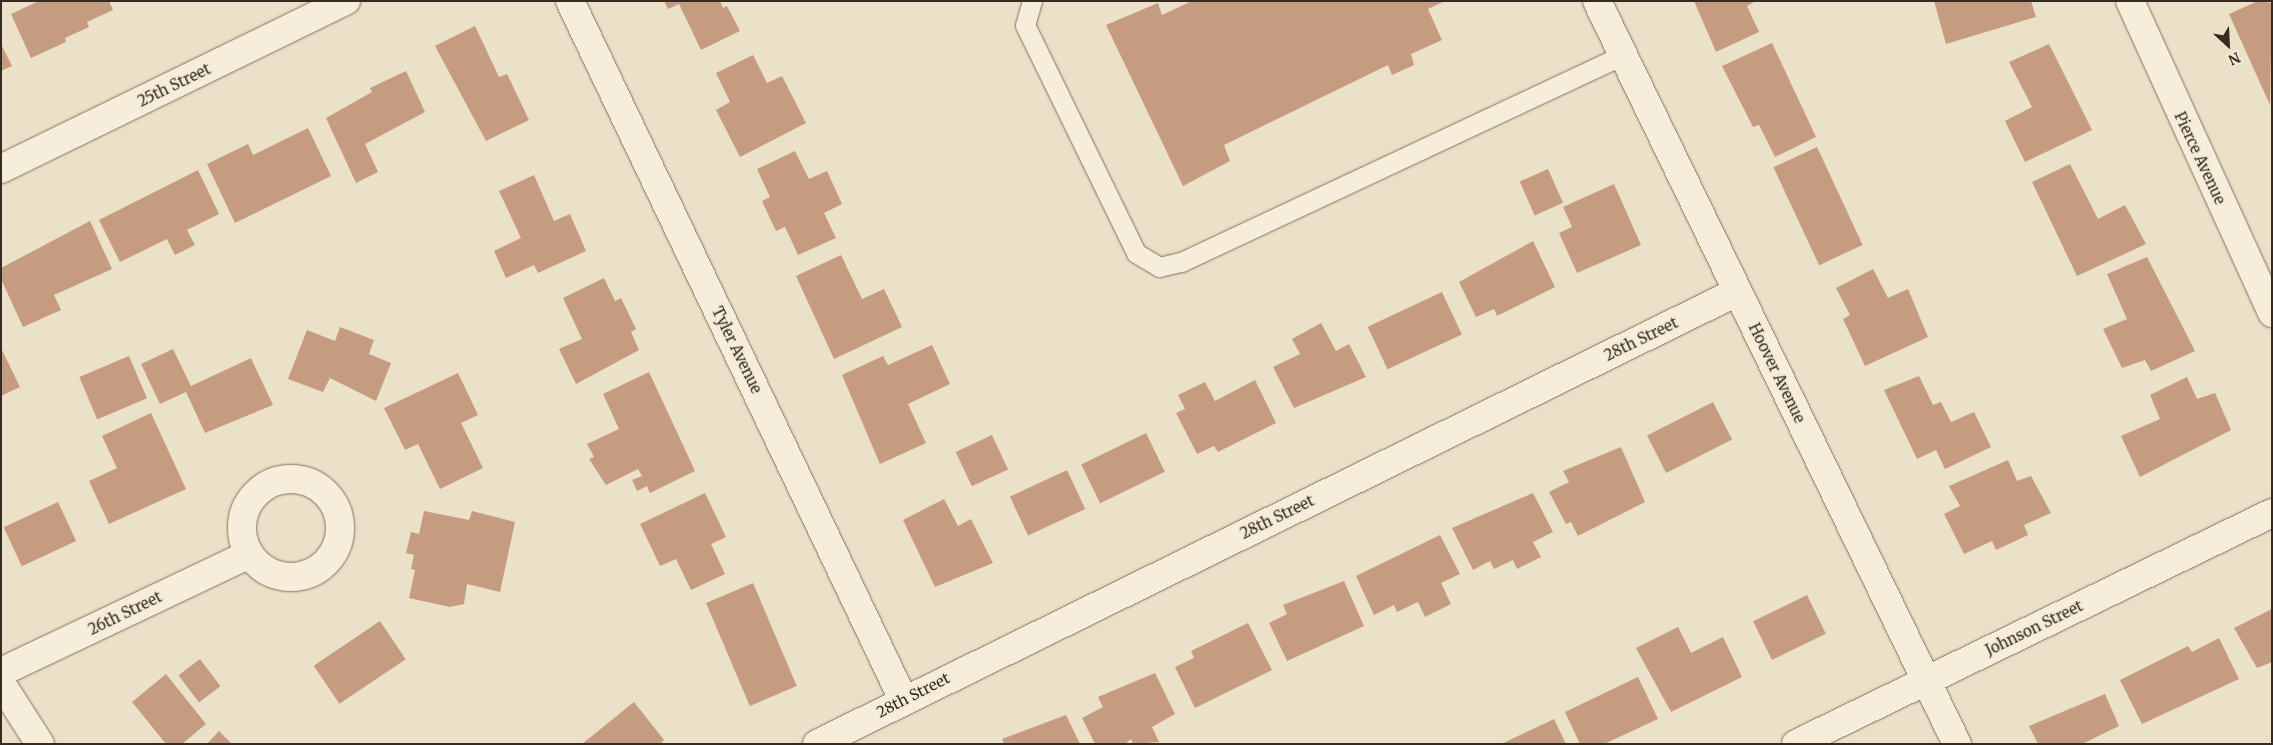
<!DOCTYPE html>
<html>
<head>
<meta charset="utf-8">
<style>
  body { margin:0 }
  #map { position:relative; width:2273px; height:745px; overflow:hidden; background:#ebe0c8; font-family:Merriweather,serif }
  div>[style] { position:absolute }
  .building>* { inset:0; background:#c69c81; transform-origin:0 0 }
  .roads { filter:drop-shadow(0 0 1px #86725e) drop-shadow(0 0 1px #86725e) }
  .lane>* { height:19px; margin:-9.5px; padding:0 9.5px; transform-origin:9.5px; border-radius:9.5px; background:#f6edda }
  .street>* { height:28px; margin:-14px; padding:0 14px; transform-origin:14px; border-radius:14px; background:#f6edda }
  .street>.ring { margin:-14px; padding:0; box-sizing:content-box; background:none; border:28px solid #f6edda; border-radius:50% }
  .secondary>* { height:28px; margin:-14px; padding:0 14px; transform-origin:14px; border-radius:14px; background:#f6edda }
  span { translate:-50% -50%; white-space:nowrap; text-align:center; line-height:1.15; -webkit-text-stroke:4px #f3ead7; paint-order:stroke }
  .street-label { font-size:15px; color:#372b21 }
  .frame { position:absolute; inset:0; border:2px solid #372b21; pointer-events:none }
  .north { position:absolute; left:2203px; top:20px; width:50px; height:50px; -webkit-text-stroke:4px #f3ead7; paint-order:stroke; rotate:155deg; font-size:14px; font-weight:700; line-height:20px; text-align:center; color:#372b21 }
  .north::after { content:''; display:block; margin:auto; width:18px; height:22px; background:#372b21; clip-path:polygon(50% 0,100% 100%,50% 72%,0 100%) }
</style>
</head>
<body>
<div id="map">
  <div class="building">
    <div style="clip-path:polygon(39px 1px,109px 1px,113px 10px,87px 22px,89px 27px,65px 38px,66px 42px,31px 58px,11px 14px)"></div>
    <div style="clip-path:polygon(664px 1px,720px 1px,723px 8px,727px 6px,740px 31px,701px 50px,679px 4px,668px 9px)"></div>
    <div style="clip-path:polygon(1192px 1px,1445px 1px,1428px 9px,1442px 40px,1411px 54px,1414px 65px,1392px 75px,1388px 65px,1224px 145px,1230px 161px,1183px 186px,1106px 25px,1158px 3px,1162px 15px)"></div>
    <div style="clip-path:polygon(1694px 1px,1756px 1px,1747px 6px,1759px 32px,1716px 52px)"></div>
    <div style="clip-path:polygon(1934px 1px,2031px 1px,2036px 17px,1946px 44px)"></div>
    <div style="clip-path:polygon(2258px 1px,2272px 3px,2270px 105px,2229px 14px)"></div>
    <div style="clip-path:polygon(475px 26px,499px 77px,507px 74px,529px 120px,486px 141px,435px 46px)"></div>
    <div style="clip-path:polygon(1772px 43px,1816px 137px,1775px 157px,1759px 125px,1753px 127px,1722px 66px)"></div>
    <div style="clip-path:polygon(1px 44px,12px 66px,1px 71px)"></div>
    <div style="clip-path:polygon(2049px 44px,2092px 130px,2025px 162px,2005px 121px,2032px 107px,2009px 62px)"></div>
    <div style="clip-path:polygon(753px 55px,767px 83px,782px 76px,806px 123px,740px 157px,716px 110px,730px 102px,716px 73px)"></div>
    <div style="clip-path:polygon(406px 71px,425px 112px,365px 144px,378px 172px,356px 183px,326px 118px,372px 92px,370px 88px)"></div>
    <div style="clip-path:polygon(308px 128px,331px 176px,235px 223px,207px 164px,248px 144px,253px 155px)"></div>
    <div style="left:1817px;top:147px;width:108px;height:48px;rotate:65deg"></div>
    <div style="clip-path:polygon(795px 151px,809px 179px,827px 171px,842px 204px,824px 213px,836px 238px,798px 255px,785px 227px,776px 231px,762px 201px,770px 197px,757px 169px)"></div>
    <div style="clip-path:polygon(2070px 164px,2098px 219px,2125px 205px,2146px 244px,2077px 276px,2032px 182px)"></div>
    <div style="left:1548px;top:169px;width:37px;height:31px;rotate:66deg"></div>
    <div style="clip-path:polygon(198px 170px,219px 214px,187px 230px,195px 245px,175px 255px,167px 239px,120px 262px,99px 220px)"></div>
    <div style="clip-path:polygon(534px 175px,554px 221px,570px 214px,586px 251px,538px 273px,534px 265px,506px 278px,494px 251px,521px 238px,499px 191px)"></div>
    <div style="clip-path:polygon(1614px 184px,1641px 245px,1577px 273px,1559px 233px,1572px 227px,1563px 207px)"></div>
    <div style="clip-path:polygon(90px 221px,112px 269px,54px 295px,61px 310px,23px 327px,1px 279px,1px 268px)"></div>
    <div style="clip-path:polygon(1533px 241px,1555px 287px,1497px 316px,1494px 309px,1476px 317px,1459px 282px)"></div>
    <div style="clip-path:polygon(841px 255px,862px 299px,884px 289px,902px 327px,834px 359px,796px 276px)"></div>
    <div style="clip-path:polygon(2147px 257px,2195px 351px,2151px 371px,2145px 360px,2122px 368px,2103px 329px,2127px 319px,2107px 274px)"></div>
    <div style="clip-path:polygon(1873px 269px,1888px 298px,1908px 289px,1928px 337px,1865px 366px,1843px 319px,1850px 315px,1836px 288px)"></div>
    <div style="clip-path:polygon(604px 278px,615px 301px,621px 298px,636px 329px,631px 332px,639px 350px,576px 384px,559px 349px,582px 339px,563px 298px)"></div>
    <div style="left:1442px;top:292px;width:47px;height:82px;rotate:65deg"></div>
    <div style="clip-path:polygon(1321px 323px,1336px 351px,1349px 344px,1366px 377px,1294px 408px,1273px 367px,1300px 354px,1292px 339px)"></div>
    <div style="clip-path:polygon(340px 327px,374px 340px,369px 354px,391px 363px,376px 401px,330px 378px,323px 392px,288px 379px,307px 330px,335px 341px)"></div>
    <div style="clip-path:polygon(932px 345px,950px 384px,908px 404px,926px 443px,880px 464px,842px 375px,883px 356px,888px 365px)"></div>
    <div style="clip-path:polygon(1px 348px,20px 387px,1px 396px)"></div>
    <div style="clip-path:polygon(173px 349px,191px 386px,251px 358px,273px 405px,205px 433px,186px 392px,160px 404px,141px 364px)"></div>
    <div style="left:129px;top:356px;width:46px;height:54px;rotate:67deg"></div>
    <div style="clip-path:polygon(649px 372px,695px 471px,650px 493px,647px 486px,637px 491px,632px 480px,642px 476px,638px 469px,606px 485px,589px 459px,594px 457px,587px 444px,619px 429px,603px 394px)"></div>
    <div style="clip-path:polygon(458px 373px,478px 415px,461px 423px,483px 468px,440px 489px,418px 444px,405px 450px,384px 408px)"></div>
    <div style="clip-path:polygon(1919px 376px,1933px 405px,1941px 402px,1951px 422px,1974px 412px,1991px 447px,1945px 469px,1936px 450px,1917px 459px,1884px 390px)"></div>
    <div style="clip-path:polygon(2187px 377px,2197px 399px,2215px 393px,2231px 430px,2140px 477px,2121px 436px,2160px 419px,2150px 395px)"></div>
    <div style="clip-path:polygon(1255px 380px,1276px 423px,1218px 452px,1214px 446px,1197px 454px,1176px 413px,1185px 409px,1178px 395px,1205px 382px,1215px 401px)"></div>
    <div style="left:1713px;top:402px;width:42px;height:74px;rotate:63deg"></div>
    <div style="clip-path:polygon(151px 413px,186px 489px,109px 524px,89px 481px,117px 468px,102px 436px)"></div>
    <div style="left:1146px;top:433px;width:43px;height:72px;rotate:64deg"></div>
    <div style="left:992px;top:435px;width:38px;height:40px;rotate:65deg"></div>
    <div style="clip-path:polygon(1621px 447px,1645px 502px,1578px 536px,1571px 522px,1566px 524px,1549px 492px,1569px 482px,1563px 471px)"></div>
    <div style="clip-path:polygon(2008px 460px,2017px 481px,2031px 476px,2051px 513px,2024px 525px,2028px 535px,1996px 550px,1992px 541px,1964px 554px,1944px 514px,1960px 506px,1949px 486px)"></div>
    <div style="left:1067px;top:470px;width:43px;height:63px;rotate:65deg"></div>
    <div style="clip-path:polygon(705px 493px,726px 537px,711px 544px,725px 574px,691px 590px,676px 559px,660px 566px,640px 524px)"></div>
    <div style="clip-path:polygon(1533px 493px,1553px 532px,1533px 542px,1541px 557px,1517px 569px,1513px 560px,1494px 569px,1490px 561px,1473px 570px,1452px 528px)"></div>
    <div style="clip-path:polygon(944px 499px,958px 526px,971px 519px,993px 563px,935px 587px,903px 520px)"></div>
    <div style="left:58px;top:502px;width:43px;height:60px;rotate:65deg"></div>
    <div style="clip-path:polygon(424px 511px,469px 520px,472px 511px,515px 522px,500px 592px,467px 584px,464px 604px,450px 607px,409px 598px,415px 570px,411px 569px,414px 555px,406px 553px,411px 532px,419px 534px)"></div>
    <div style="clip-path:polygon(1440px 535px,1460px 574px,1441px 583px,1451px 604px,1425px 617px,1418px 602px,1397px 612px,1394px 605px,1374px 615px,1356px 576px)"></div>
    <div style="clip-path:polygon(1344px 581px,1364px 626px,1287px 661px,1269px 623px,1287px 614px,1283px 605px)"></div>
    <div style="left:753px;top:583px;width:112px;height:51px;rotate:67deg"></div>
    <div style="left:1807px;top:595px;width:43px;height:60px;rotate:64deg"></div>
    <div style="clip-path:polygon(2272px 609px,2272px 662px,2257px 668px,2234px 628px)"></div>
    <div style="left:380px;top:621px;width:46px;height:80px;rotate:56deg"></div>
    <div style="clip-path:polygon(1248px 623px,1272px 670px,1195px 708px,1175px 667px,1194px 658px,1191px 651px)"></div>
    <div style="clip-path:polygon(1678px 627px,1691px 653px,1723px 637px,1742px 677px,1671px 712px,1636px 648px)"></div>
    <div style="clip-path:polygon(2219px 638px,2239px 679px,2142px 724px,2120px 680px,2188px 646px,2192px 652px)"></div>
    <div style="left:200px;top:659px;width:34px;height:27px;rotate:53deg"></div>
    <div style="clip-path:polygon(1155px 673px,1175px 714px,1152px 727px,1159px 742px,1133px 744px,1131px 739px,1125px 744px,1095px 744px,1082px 718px,1103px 707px,1098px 697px)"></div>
    <div style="clip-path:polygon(166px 674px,206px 724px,182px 744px,166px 744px,132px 702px)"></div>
    <div style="clip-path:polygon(1638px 677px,1658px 719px,1604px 744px,1580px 744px,1565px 712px)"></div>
    <div style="clip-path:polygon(2105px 694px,2119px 726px,2082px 744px,2038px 744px,2029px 726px)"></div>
    <div style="clip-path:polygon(634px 702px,664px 740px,660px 744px,582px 744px)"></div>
    <div style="clip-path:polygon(1066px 715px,1080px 744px,1004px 744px,1002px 739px)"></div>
    <div style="clip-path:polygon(1554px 719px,1566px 744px,1501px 744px)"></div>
    <div style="clip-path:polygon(219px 731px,232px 744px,207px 744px)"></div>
  </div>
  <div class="roads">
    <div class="lane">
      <div style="left:1032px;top:1px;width:25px;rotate:106deg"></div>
      <div style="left:1025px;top:25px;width:254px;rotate:64deg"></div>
      <div style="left:1136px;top:253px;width:27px;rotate:31deg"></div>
      <div style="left:1159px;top:267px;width:23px;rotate:-13deg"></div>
      <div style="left:1181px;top:262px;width:487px;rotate:-25.1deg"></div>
    </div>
    <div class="street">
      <div style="left:570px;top:1px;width:773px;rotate:64.5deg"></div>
      <div style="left:2130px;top:1px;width:343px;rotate:65.5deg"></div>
      <div style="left:1px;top:169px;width:384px;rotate:-26deg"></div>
      <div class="ring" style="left:242px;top:479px;width:70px;height:70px"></div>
      <div style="left:1px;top:672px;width:275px;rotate:-25.4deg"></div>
      <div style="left:817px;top:744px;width:1025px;rotate:-26.17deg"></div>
      <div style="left:1796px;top:744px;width:529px;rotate:-25.89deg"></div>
    </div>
    <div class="secondary">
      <div style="left:1597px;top:1px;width:826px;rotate:64.15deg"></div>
      <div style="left:1px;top:683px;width:72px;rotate:57.4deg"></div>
    </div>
  </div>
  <div class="street-label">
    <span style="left:174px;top:85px;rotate:-26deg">25th Street</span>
    <span style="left:2200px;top:158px;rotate:65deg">Pierce Avenue</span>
    <span style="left:1641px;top:339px;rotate:-26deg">28th Street</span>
    <span style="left:737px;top:350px;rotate:64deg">Tyler Avenue</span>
    <span style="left:1777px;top:373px;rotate:64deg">Hoover Avenue</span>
    <span style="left:1277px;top:517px;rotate:-26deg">28th Street</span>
    <span style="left:125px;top:613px;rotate:-26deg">26th Street</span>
    <span style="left:2034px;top:628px;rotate:-26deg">Johnson Street</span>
    <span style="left:913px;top:695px;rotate:-27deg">28th Street</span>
  </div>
  <div class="frame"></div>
  <div class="north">N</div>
</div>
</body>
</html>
